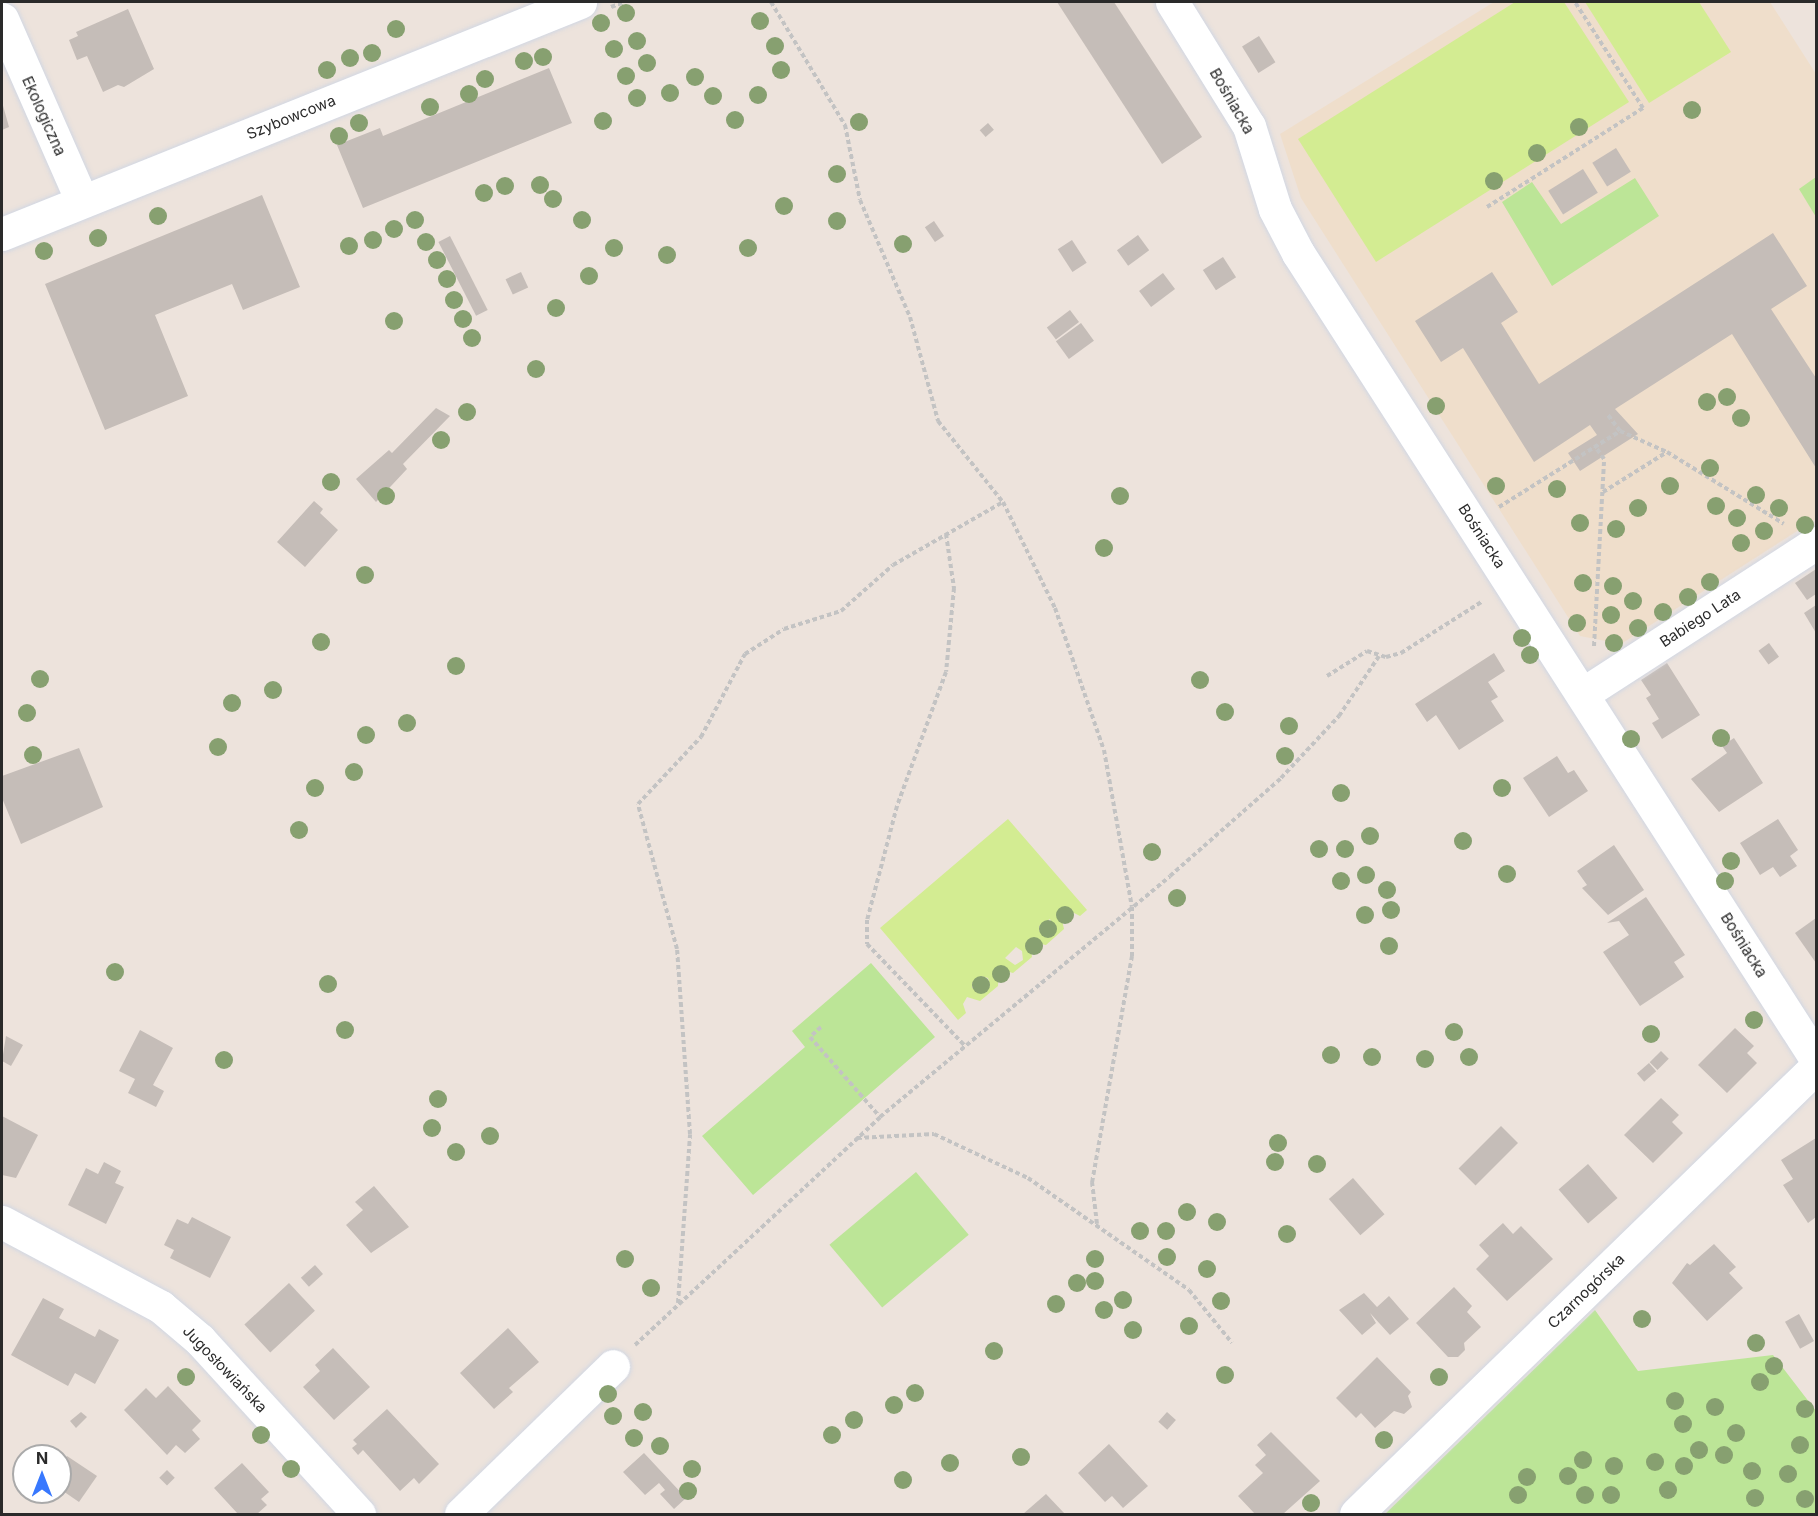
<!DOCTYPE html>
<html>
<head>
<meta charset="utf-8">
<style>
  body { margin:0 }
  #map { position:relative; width:1818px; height:1516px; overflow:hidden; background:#ede3dc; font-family:Inter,sans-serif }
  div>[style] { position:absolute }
  .education>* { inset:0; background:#efdecb }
  .green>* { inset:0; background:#bce597; transform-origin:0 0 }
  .pitch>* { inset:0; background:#d3ec92 }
  .building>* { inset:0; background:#c5bdb8; transform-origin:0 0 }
  .path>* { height:4px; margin-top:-2px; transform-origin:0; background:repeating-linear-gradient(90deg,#c3c3c3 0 4.5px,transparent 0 7.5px) }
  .roads { filter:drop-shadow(0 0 2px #d1d7e3) drop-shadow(0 0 2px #d1d7e3) }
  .street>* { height:33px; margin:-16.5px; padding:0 16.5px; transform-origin:16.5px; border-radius:16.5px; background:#fff }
  .trees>* { width:18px; height:18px; margin:-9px; border-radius:50%; background:#87a070 }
  span { translate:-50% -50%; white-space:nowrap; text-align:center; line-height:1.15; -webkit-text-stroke:6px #fff; paint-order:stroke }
  .street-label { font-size:15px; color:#2a2a2a }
  .frame { position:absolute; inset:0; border:3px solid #2a2a2a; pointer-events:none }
  .north { position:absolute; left:12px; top:1444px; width:60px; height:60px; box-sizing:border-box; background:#fff; border:2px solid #aaa; border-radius:50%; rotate:0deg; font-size:16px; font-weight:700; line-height:24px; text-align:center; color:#2a2a2a }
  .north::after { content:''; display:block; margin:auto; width:21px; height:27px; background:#3878fe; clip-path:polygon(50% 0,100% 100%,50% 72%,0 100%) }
</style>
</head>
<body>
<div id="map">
  <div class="education">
    <div style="clip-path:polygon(1494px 2px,1770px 2px,1816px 74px,1816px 519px,1621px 644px,1580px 636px,1301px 198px,1280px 134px)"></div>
  </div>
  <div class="green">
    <div style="clip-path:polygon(1816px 177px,1816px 217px,1799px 189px)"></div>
    <div style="clip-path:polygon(1635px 178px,1659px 216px,1552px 286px,1502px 202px,1532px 182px,1561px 224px)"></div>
    <div style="clip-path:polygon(871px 963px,935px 1037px,753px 1195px,702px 1136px,805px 1047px,792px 1031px)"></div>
    <div style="left:916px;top:1172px;width:82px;height:113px;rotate:50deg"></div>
    <div style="clip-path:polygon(1595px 1310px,1638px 1371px,1773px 1355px,1816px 1411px,1816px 1514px,1385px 1514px)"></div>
  </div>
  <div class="pitch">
    <div style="clip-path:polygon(1515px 2px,1564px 2px,1629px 102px,1376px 262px,1298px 139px)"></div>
    <div style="clip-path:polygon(1585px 2px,1699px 2px,1731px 52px,1649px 103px)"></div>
    <div style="clip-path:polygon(evenodd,1008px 819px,1087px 910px,1080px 916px,1064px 908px,1060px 911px,1064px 929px,1046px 945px,1030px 942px,1032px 957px,1013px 973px,999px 969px,998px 986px,980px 1001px,967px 997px,963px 1004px,966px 1013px,958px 1020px,880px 928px,1008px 819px,1050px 919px,1056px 932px,1048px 937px,1039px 931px,1039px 926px,1050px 919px,1008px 819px,1016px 947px,1022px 951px,1023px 960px,1015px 965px,1005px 958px,1016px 947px,1008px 819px,981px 976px,988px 978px,990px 986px,984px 993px,972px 988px,972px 983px,981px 976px)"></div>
  </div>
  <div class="building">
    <div style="clip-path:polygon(1057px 2px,1114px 2px,1202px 137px,1162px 164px)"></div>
    <div style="clip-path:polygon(128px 9px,154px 69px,124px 87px,118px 85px,103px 92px,87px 56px,77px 60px,69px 40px,78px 36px,76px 32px)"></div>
    <div style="left:1259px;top:36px;width:31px;height:20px;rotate:58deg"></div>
    <div style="clip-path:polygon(549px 68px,572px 123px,363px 208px,337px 145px,380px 128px,383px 136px)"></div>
    <div style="clip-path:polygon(2px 102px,9px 127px,2px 130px)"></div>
    <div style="left:988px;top:123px;width:9px;height:11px;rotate:49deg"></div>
    <div style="left:1616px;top:148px;width:28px;height:28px;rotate:58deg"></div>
    <div style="left:1583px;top:169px;width:28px;height:41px;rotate:58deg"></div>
    <div style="clip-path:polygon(262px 195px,300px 287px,243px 310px,232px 284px,155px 315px,188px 396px,105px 430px,45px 284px)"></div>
    <div style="left:934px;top:221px;width:18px;height:11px;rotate:56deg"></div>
    <div style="clip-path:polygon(1773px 233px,1807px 286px,1771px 309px,1816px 378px,1816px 468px,1732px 334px,1615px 409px,1638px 434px,1580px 471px,1568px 453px,1597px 435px,1590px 425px,1534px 462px,1463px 348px,1441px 362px,1415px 321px,1492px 272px,1518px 312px,1501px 323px,1539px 384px)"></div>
    <div style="left:1138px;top:235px;width:19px;height:26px;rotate:54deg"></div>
    <div style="left:450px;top:236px;width:83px;height:13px;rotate:63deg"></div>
    <div style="left:1072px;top:240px;width:27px;height:17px;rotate:57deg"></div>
    <div style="left:1223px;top:257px;width:24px;height:24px;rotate:57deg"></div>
    <div style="left:521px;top:272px;width:17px;height:17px;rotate:65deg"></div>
    <div style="left:1163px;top:273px;width:20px;height:30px;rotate:53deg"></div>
    <div style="left:1070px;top:310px;width:15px;height:29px;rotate:53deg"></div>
    <div style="left:1081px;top:323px;width:22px;height:31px;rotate:54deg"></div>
    <div style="clip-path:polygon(436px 408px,450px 416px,403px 464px,407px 469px,376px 502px,356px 479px,389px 450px,392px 453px)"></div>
    <div style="clip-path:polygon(314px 501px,323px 509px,320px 513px,338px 530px,305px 567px,277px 542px)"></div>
    <div style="clip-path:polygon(1816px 569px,1816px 594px,1807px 600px,1795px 583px)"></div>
    <div style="clip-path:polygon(1816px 605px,1816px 633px,1804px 613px)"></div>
    <div style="left:1769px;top:643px;width:17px;height:13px;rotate:54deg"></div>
    <div style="clip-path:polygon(1494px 653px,1505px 671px,1488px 682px,1498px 697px,1491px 701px,1504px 721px,1459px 750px,1436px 715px,1427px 722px,1415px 704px)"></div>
    <div style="clip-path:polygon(1667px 663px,1700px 715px,1662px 739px,1652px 723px,1659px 719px,1646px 698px,1651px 695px,1641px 680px)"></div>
    <div style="clip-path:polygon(1734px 738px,1763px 783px,1719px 812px,1691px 779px,1727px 753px,1722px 746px)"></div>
    <div style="clip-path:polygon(79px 748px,103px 807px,21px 844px,2px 798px,2px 776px)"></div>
    <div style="clip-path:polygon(1557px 756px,1568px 773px,1574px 770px,1588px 791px,1549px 817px,1523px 778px)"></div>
    <div style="clip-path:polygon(1778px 819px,1798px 850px,1790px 856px,1797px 866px,1780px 877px,1773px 867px,1760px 875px,1740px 843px)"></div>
    <div style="clip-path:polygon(1614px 845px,1644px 890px,1608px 915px,1582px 888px,1587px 885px,1577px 871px)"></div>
    <div style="clip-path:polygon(1646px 897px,1685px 955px,1674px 962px,1684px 977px,1640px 1006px,1603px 952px,1629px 935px,1619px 921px,1607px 923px)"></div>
    <div style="clip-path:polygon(1816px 918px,1816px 963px,1795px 933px)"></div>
    <div style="clip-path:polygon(1735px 1028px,1754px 1046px,1747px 1053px,1757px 1063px,1727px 1093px,1698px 1065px)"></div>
    <div style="clip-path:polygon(140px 1030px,173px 1048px,153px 1085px,164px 1091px,156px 1107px,128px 1093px,135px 1079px,119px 1071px)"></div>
    <div style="clip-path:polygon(6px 1036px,23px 1045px,11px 1066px,2px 1061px)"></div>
    <div style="left:1661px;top:1051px;width:11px;height:16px;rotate:45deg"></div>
    <div style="left:1649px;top:1063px;width:11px;height:16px;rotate:49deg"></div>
    <div style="clip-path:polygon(1661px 1098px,1679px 1115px,1672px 1122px,1683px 1133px,1653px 1163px,1624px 1135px)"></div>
    <div style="clip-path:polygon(2px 1116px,38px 1135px,16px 1178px,2px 1175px)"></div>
    <div style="left:1501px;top:1126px;width:24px;height:60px;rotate:45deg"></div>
    <div style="clip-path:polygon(1816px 1138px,1816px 1217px,1808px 1223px,1783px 1185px,1793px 1179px,1781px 1160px)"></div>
    <div style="clip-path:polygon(104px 1162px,121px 1171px,115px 1183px,124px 1187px,106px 1224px,68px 1205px,86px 1168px,98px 1174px)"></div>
    <div style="left:1588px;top:1164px;width:45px;height:39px;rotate:49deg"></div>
    <div style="left:1353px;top:1178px;width:48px;height:32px;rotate:49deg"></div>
    <div style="clip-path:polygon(374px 1186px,409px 1227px,371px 1253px,346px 1225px,363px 1210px,355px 1202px)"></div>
    <div style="clip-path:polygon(192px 1217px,231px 1237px,210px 1278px,170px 1258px,174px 1250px,164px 1245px,177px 1219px,188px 1224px)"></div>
    <div style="clip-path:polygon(1503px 1223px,1513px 1234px,1521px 1226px,1553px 1259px,1507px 1301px,1476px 1269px,1489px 1256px,1479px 1245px)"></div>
    <div style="clip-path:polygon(1714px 1244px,1736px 1267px,1729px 1273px,1743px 1288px,1707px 1321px,1672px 1283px,1687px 1263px,1690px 1265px)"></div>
    <div style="left:315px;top:1265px;width:12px;height:19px;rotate:48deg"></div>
    <div style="left:289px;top:1283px;width:38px;height:61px;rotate:47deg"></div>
    <div style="clip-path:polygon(1454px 1287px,1472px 1306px,1467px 1312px,1481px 1327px,1464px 1343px,1465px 1350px,1458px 1357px,1448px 1357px,1416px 1323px)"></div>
    <div style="clip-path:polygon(1364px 1293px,1377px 1307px,1389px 1296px,1409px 1319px,1390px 1335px,1370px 1313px,1376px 1323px,1362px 1335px,1339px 1310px)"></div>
    <div style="clip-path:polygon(43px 1298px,64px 1309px,59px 1318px,95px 1337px,99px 1329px,119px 1340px,95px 1384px,75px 1373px,68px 1386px,11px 1355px)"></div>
    <div style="left:1799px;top:1314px;width:31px;height:16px;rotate:61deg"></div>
    <div style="clip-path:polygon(508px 1328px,539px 1362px,509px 1388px,513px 1392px,494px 1409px,460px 1373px)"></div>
    <div style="clip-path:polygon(333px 1348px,370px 1387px,334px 1420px,303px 1387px,320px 1371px,315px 1365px)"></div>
    <div style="clip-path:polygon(1377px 1357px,1411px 1392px,1408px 1396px,1412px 1407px,1404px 1414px,1394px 1411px,1375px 1428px,1361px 1413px,1356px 1418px,1336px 1398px)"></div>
    <div style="clip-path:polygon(168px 1386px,201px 1421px,192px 1430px,200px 1439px,185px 1453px,176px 1445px,167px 1455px,124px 1410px,146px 1388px,156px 1398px)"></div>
    <div style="clip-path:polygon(387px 1409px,439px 1464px,419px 1484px,414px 1478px,400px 1491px,363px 1450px,358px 1455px,352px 1448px,357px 1444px,353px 1440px)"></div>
    <div style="clip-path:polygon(81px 1412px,87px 1417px,76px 1428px,70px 1421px)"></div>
    <div style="left:1167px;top:1412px;width:12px;height:13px;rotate:42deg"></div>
    <div style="clip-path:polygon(1271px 1432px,1320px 1481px,1283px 1514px,1255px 1514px,1238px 1496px,1263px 1473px,1255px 1465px,1266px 1455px,1257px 1445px)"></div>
    <div style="clip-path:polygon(1109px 1444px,1148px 1486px,1123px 1508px,1112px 1496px,1105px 1502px,1078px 1473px)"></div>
    <div style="clip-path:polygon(644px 1453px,686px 1498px,674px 1509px,660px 1494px,665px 1490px,659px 1483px,645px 1495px,623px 1472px)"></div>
    <div style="clip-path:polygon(67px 1456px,97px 1476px,79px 1502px,60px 1489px,60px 1466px)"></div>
    <div style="clip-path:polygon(242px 1463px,269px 1492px,261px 1499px,267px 1505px,257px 1514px,238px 1514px,214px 1488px)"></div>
    <div style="left:167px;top:1470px;width:11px;height:11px;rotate:45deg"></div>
    <div style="clip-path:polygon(1046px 1494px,1065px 1514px,1023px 1514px)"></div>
  </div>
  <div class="path">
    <div style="left:771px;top:2px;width:144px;rotate:59deg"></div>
    <div style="left:845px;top:125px;width:76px;rotate:78.7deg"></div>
    <div style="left:860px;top:200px;width:127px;rotate:66.9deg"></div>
    <div style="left:910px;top:317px;width:108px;rotate:74.9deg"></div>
    <div style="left:938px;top:421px;width:104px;rotate:51.3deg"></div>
    <div style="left:1003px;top:502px;width:118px;rotate:63.9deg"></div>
    <div style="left:1055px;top:608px;width:150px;rotate:71deg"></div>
    <div style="left:1104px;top:750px;width:159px;rotate:79.9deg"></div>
    <div style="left:1132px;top:907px;width:49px;rotate:90deg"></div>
    <div style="left:1132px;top:956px;width:230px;rotate:100deg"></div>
    <div style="left:1092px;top:1182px;width:42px;rotate:83.2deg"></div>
    <div style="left:611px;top:7px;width:15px;rotate:-20deg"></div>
    <div style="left:1487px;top:207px;width:185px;rotate:-32.4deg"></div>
    <div style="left:1643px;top:108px;width:126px;rotate:-122.7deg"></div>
    <div style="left:1620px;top:431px;width:51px;rotate:24.1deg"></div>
    <div style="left:1603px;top:492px;width:75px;rotate:-32deg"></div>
    <div style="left:1667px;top:452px;width:137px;rotate:31.6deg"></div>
    <div style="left:1499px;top:507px;width:143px;rotate:-32.1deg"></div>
    <div style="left:1620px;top:431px;width:21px;rotate:-127deg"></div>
    <div style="left:946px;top:534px;width:55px;rotate:81.6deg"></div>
    <div style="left:954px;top:588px;width:84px;rotate:95.4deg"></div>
    <div style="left:946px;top:672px;width:143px;rotate:110.1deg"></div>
    <div style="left:897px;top:806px;width:118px;rotate:104.7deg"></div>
    <div style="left:867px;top:920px;width:24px;rotate:90deg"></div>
    <div style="left:867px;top:944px;width:141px;rotate:46.1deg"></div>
    <div style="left:1594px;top:646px;width:187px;rotate:-86.9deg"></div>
    <div style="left:1604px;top:459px;width:16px;rotate:-125deg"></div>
    <div style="left:1327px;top:676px;width:47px;rotate:-32deg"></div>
    <div style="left:1367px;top:651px;width:20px;rotate:18deg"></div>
    <div style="left:1386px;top:657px;width:16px;rotate:-15deg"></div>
    <div style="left:1401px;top:653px;width:97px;rotate:-32.4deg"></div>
    <div style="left:821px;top:1027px;width:15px;rotate:138deg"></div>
    <div style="left:810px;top:1037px;width:106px;rotate:48.8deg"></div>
    <div style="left:857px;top:1138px;width:77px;rotate:-3deg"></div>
    <div style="left:934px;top:1134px;width:104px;rotate:25.1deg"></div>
    <div style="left:1028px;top:1178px;width:196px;rotate:34.8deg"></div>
    <div style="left:1189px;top:1290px;width:68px;rotate:50.9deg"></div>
    <div style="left:678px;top:1303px;width:169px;rotate:-85.9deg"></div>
    <div style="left:690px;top:1134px;width:185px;rotate:-94deg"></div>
    <div style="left:677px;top:949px;width:150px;rotate:-105.1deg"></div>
    <div style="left:638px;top:804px;width:92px;rotate:-46.8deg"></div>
    <div style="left:701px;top:737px;width:94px;rotate:-62.1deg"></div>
    <div style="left:745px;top:654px;width:46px;rotate:-32.7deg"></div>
    <div style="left:784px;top:629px;width:60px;rotate:-17.5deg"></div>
    <div style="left:841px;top:611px;width:69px;rotate:-41.5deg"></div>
    <div style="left:893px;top:565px;width:127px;rotate:-29.8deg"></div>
    <div style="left:635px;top:1345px;width:335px;rotate:-42.9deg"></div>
    <div style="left:880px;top:1117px;width:377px;rotate:-39.7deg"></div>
    <div style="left:1170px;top:876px;width:148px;rotate:-41.4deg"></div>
    <div style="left:1281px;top:778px;width:85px;rotate:-46.9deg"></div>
    <div style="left:1339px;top:716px;width:72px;rotate:-56.3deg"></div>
  </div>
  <div class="roads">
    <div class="street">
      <div style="left:1172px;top:2px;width:146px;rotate:58.2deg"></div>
      <div style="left:1249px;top:126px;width:87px;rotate:72.6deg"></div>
      <div style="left:1275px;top:209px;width:50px;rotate:62.4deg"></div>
      <div style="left:1298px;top:253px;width:958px;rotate:57.27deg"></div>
      <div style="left:2px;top:19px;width:199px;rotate:66.3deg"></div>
      <div style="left:2px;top:234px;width:623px;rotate:-21.87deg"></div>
      <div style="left:1584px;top:693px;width:276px;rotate:-32.9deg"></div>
      <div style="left:2px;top:1222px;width:180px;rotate:28.1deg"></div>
      <div style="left:161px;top:1307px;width:51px;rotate:40.2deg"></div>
      <div style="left:200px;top:1340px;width:236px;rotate:47.6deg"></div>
      <div style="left:461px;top:1514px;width:212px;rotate:-44.2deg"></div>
      <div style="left:1356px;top:1514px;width:641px;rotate:-44.18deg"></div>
    </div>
  </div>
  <div class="trees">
    <div style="left:626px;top:13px"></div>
    <div style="left:760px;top:21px"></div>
    <div style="left:601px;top:23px"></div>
    <div style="left:396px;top:29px"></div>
    <div style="left:637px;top:41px"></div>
    <div style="left:775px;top:46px"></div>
    <div style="left:614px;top:49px"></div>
    <div style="left:372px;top:53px"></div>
    <div style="left:543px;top:57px"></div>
    <div style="left:350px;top:58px"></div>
    <div style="left:524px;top:61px"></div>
    <div style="left:647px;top:63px"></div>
    <div style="left:327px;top:70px"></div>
    <div style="left:781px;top:70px"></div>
    <div style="left:626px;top:76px"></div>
    <div style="left:695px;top:77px"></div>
    <div style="left:485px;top:79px"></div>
    <div style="left:670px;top:93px"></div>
    <div style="left:469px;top:94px"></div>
    <div style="left:758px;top:95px"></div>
    <div style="left:713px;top:96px"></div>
    <div style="left:637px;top:98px"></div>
    <div style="left:430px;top:107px"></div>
    <div style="left:1692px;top:110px"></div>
    <div style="left:735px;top:120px"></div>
    <div style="left:603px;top:121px"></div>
    <div style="left:859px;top:122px"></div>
    <div style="left:359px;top:123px"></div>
    <div style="left:1579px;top:127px"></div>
    <div style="left:339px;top:136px"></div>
    <div style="left:1537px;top:153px"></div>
    <div style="left:837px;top:174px"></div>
    <div style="left:1494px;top:181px"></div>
    <div style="left:540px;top:185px"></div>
    <div style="left:505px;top:186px"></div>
    <div style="left:484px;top:193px"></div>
    <div style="left:553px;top:199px"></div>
    <div style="left:784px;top:206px"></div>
    <div style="left:158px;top:216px"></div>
    <div style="left:415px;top:220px"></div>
    <div style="left:582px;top:220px"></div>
    <div style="left:837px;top:221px"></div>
    <div style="left:394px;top:229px"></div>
    <div style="left:98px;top:238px"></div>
    <div style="left:373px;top:240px"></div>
    <div style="left:426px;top:242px"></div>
    <div style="left:903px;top:244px"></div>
    <div style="left:349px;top:246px"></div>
    <div style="left:614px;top:248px"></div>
    <div style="left:748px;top:248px"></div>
    <div style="left:44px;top:251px"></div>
    <div style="left:667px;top:255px"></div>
    <div style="left:437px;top:260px"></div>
    <div style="left:589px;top:276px"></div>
    <div style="left:447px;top:279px"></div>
    <div style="left:454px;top:300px"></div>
    <div style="left:556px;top:308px"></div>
    <div style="left:463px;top:319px"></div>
    <div style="left:394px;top:321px"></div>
    <div style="left:472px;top:338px"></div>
    <div style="left:536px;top:369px"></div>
    <div style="left:1727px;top:397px"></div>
    <div style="left:1707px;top:402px"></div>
    <div style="left:1436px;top:406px"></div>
    <div style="left:467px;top:412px"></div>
    <div style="left:1741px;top:418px"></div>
    <div style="left:441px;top:440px"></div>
    <div style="left:1710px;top:468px"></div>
    <div style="left:331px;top:482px"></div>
    <div style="left:1496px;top:486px"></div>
    <div style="left:1670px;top:486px"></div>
    <div style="left:1557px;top:489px"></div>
    <div style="left:1756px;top:495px"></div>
    <div style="left:386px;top:496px"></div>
    <div style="left:1120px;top:496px"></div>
    <div style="left:1716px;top:506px"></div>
    <div style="left:1638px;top:508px"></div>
    <div style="left:1779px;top:508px"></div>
    <div style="left:1737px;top:518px"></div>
    <div style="left:1580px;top:523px"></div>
    <div style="left:1805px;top:525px"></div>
    <div style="left:1616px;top:529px"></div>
    <div style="left:1764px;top:531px"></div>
    <div style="left:1741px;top:543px"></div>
    <div style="left:1104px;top:548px"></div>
    <div style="left:365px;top:575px"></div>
    <div style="left:1710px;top:582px"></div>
    <div style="left:1583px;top:583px"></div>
    <div style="left:1613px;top:586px"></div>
    <div style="left:1688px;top:597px"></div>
    <div style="left:1633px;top:601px"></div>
    <div style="left:1663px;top:612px"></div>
    <div style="left:1611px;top:615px"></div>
    <div style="left:1577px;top:623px"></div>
    <div style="left:1638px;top:628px"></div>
    <div style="left:1522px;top:638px"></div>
    <div style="left:321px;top:642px"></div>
    <div style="left:1614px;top:643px"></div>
    <div style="left:1530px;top:655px"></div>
    <div style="left:456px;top:666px"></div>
    <div style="left:40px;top:679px"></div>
    <div style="left:1200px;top:680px"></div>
    <div style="left:273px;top:690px"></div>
    <div style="left:232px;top:703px"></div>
    <div style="left:1225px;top:712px"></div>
    <div style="left:27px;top:713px"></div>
    <div style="left:407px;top:723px"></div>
    <div style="left:1289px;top:726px"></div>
    <div style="left:366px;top:735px"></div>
    <div style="left:1721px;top:738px"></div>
    <div style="left:1631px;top:739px"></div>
    <div style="left:218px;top:747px"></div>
    <div style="left:33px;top:755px"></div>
    <div style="left:1285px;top:756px"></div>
    <div style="left:354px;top:772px"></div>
    <div style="left:315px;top:788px"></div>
    <div style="left:1502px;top:788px"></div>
    <div style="left:1341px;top:793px"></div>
    <div style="left:299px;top:830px"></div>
    <div style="left:1370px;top:836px"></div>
    <div style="left:1463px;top:841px"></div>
    <div style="left:1319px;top:849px"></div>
    <div style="left:1345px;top:849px"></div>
    <div style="left:1152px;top:852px"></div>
    <div style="left:1731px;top:861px"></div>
    <div style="left:1507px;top:874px"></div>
    <div style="left:1366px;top:875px"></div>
    <div style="left:1341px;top:881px"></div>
    <div style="left:1725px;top:881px"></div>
    <div style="left:1387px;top:890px"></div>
    <div style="left:1177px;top:898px"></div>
    <div style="left:1391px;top:910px"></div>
    <div style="left:1065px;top:915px"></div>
    <div style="left:1365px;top:915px"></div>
    <div style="left:1048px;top:929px"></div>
    <div style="left:1034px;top:946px"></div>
    <div style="left:1389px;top:946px"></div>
    <div style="left:115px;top:972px"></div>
    <div style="left:1001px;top:974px"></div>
    <div style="left:328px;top:984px"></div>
    <div style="left:981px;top:985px"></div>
    <div style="left:1754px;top:1020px"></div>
    <div style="left:345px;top:1030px"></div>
    <div style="left:1454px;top:1032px"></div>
    <div style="left:1651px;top:1034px"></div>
    <div style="left:1331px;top:1055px"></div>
    <div style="left:1372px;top:1057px"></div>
    <div style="left:1469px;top:1057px"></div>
    <div style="left:1425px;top:1059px"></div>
    <div style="left:224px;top:1060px"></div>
    <div style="left:438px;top:1099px"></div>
    <div style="left:432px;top:1128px"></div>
    <div style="left:490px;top:1136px"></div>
    <div style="left:1278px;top:1143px"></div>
    <div style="left:456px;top:1152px"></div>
    <div style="left:1275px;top:1162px"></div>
    <div style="left:1317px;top:1164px"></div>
    <div style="left:1187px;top:1212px"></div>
    <div style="left:1217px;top:1222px"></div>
    <div style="left:1140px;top:1231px"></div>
    <div style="left:1166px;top:1231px"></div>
    <div style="left:1287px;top:1234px"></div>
    <div style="left:1167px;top:1257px"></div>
    <div style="left:625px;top:1259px"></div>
    <div style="left:1095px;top:1259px"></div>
    <div style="left:1207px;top:1269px"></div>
    <div style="left:1095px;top:1281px"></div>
    <div style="left:1077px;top:1283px"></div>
    <div style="left:651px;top:1288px"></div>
    <div style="left:1123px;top:1300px"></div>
    <div style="left:1221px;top:1301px"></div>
    <div style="left:1056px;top:1304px"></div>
    <div style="left:1104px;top:1310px"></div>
    <div style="left:1642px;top:1319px"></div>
    <div style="left:1189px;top:1326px"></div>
    <div style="left:1133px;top:1330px"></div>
    <div style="left:1756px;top:1343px"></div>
    <div style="left:994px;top:1351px"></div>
    <div style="left:1774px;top:1366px"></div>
    <div style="left:1225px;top:1375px"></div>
    <div style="left:186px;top:1377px"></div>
    <div style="left:1439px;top:1377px"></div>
    <div style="left:1760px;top:1382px"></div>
    <div style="left:915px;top:1393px"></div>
    <div style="left:608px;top:1394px"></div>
    <div style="left:1675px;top:1401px"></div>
    <div style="left:894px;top:1405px"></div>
    <div style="left:1715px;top:1407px"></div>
    <div style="left:1805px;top:1409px"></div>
    <div style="left:643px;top:1412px"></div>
    <div style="left:613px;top:1416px"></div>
    <div style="left:854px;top:1420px"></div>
    <div style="left:1683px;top:1424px"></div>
    <div style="left:1736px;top:1433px"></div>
    <div style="left:261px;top:1435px"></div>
    <div style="left:832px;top:1435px"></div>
    <div style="left:634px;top:1438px"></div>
    <div style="left:1384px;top:1440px"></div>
    <div style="left:1800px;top:1445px"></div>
    <div style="left:660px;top:1446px"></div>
    <div style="left:1699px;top:1450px"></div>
    <div style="left:1724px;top:1455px"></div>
    <div style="left:1021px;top:1457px"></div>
    <div style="left:1583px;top:1460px"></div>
    <div style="left:1655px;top:1462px"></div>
    <div style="left:950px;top:1463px"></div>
    <div style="left:1614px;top:1466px"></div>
    <div style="left:1684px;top:1466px"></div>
    <div style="left:291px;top:1469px"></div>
    <div style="left:692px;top:1469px"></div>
    <div style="left:1752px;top:1471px"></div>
    <div style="left:1788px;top:1474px"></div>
    <div style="left:1568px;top:1476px"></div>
    <div style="left:1527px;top:1477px"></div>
    <div style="left:903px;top:1480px"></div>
    <div style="left:1668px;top:1490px"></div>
    <div style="left:688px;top:1491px"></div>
    <div style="left:1518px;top:1495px"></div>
    <div style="left:1585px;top:1495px"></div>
    <div style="left:1611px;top:1495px"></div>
    <div style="left:1755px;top:1498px"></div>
    <div style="left:1805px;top:1499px"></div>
    <div style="left:1311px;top:1503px"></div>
  </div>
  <div class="street-label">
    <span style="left:1232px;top:101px;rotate:60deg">Bośniacka</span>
    <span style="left:44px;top:116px;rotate:66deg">Ekologiczna</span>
    <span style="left:291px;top:117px;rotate:-22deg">Szybowcowa</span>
    <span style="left:1482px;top:536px;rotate:57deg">Bośniacka</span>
    <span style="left:1700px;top:618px;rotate:-33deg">Babiego Lata</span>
    <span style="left:1744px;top:945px;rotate:58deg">Bośniacka</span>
    <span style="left:1586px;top:1291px;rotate:-44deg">Czarnogórska</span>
    <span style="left:225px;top:1369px;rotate:46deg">Jugosłowiańska</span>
  </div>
  <div class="frame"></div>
  <div class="north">N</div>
</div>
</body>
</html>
